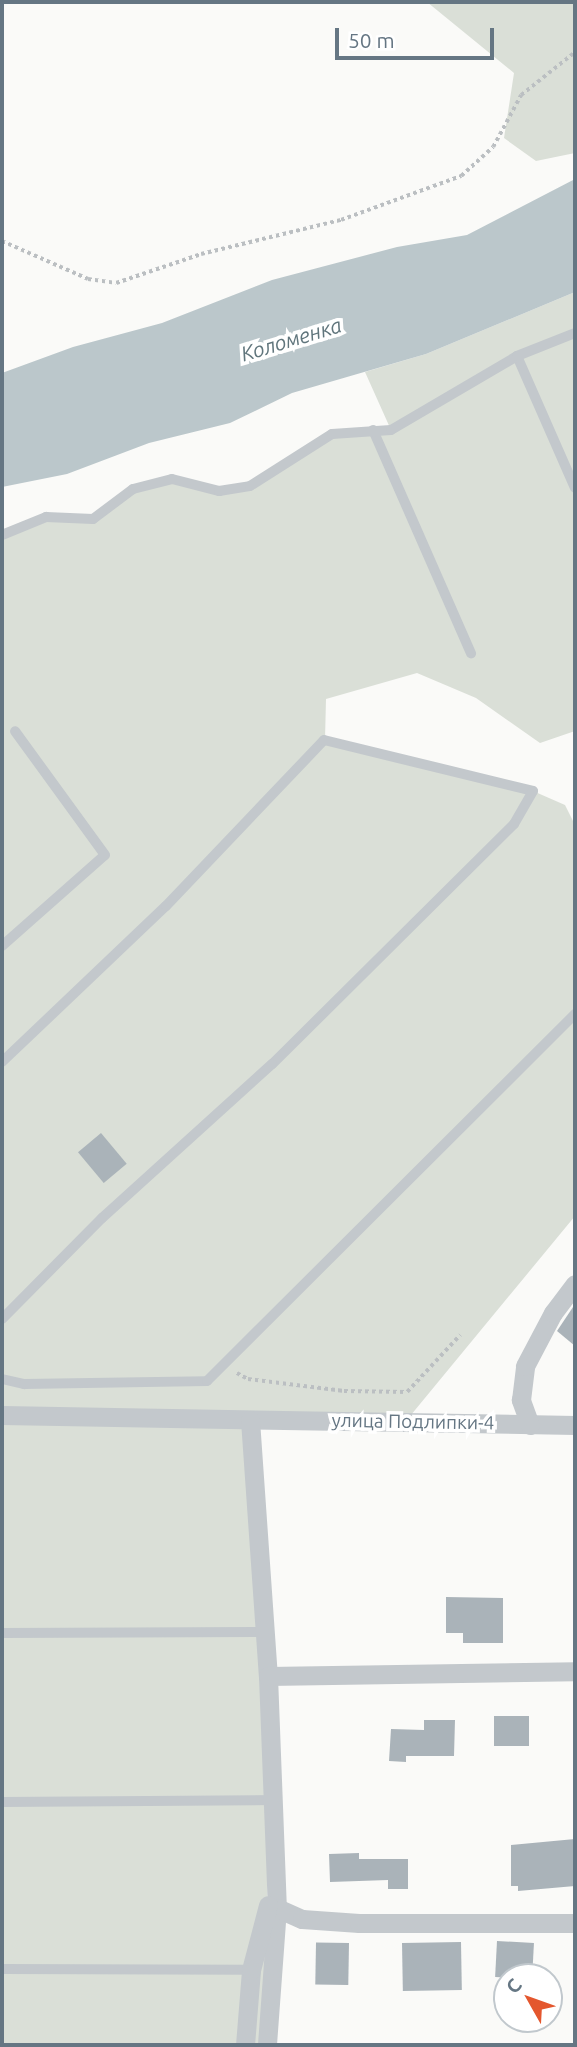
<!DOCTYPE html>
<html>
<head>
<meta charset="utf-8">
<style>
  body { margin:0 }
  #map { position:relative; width:577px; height:2047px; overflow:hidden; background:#fafaf8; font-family:Ubuntu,sans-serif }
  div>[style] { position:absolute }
  .green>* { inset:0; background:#dadfd7 }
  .water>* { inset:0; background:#bbc7cb }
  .building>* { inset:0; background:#aab3b9; transform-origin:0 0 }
  .path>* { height:3.5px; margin-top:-1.75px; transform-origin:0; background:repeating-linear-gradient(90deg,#bbbfc2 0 3.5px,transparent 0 7px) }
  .service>* { height:10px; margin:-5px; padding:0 5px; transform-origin:5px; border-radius:5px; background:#c3c8cc }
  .minor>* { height:19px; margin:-9.5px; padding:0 9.5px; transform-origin:9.5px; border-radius:9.5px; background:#c3c8cc }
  span { translate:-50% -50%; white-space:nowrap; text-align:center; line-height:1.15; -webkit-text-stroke:7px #fff; paint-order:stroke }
  .street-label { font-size:19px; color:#657683 }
  .water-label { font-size:21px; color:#60757c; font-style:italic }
  .frame { position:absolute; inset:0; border:4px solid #657683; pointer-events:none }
  .north { position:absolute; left:493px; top:1963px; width:70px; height:70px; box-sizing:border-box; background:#fff; border:2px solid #c1c8cd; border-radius:50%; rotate:310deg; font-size:19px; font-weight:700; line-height:28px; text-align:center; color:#657683 }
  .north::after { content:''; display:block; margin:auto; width:24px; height:32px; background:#e4572e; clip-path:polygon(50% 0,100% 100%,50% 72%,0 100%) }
  .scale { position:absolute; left:335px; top:28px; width:159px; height:32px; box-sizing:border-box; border:4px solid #657683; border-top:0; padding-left:9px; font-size:21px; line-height:24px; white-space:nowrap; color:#657683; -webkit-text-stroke:5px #fff; paint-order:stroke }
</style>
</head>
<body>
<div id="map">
  <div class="green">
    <div style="clip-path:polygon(427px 2px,575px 2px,575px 153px,536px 161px,504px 138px,514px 73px)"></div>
    <div style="clip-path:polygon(575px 292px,575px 731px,540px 743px,476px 698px,417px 673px,326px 699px,325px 740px,533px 791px,565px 805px,575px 825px,575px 1216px,406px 1421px,251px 1420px,268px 1676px,267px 2045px,2px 2045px,2px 535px,46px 517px,93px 519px,133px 489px,172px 479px,219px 491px,250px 486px,332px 434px,391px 430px,365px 372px,426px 354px)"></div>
  </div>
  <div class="water">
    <div style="clip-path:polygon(575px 179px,575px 292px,426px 354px,292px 393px,230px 423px,149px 443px,67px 474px,2px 487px,2px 373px,73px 347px,162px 323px,272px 280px,397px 247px,467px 235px)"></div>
  </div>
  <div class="building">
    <div style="left:101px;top:1133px;width:40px;height:30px;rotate:50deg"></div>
    <div style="clip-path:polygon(575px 1304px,575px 1346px,557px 1331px)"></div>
    <div style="clip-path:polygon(446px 1597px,503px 1598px,503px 1643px,463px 1643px,463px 1633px,446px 1633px)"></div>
    <div style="left:529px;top:1716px;width:30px;height:35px;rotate:90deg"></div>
    <div style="clip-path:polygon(424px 1720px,455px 1720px,454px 1756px,406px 1756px,406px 1762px,389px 1761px,391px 1729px,424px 1730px)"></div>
    <div style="clip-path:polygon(575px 1839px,575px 1886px,518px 1891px,518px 1886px,511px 1886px,511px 1845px)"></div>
    <div style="clip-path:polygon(359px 1853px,359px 1859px,408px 1859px,408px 1889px,388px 1889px,388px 1880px,330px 1882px,329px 1854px)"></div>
    <div style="left:497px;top:1941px;width:37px;height:36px;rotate:3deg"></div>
    <div style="left:461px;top:1942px;width:48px;height:59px;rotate:89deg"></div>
    <div style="left:349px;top:1943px;width:42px;height:33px;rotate:91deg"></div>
  </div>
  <div class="path">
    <div style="left:2px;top:241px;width:94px;rotate:23.8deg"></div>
    <div style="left:88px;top:279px;width:28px;rotate:8deg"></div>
    <div style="left:116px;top:283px;width:90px;rotate:-18.8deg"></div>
    <div style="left:201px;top:254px;width:144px;rotate:-13.7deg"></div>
    <div style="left:341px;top:220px;width:128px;rotate:-20.1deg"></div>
    <div style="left:461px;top:176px;width:43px;rotate:-42.2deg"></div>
    <div style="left:493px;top:147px;width:59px;rotate:-61.7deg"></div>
    <div style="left:521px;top:95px;width:69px;rotate:-38.5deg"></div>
    <div style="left:237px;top:1373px;width:13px;rotate:29deg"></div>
    <div style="left:248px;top:1379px;width:97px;rotate:7.1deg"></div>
    <div style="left:344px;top:1391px;width:63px;rotate:0.9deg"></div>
    <div style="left:407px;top:1392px;width:78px;rotate:-47.1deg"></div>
  </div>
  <div class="service">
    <div style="left:517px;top:356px;width:144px;rotate:66.3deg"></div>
    <div style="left:373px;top:430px;width:244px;rotate:66.3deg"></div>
    <div style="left:2px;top:535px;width:48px;rotate:-22.2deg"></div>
    <div style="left:46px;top:517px;width:47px;rotate:2.4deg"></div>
    <div style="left:93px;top:519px;width:50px;rotate:-36.9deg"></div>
    <div style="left:133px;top:489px;width:40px;rotate:-14.4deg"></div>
    <div style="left:172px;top:479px;width:49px;rotate:14.3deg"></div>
    <div style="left:219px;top:491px;width:31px;rotate:-9deg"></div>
    <div style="left:250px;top:486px;width:97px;rotate:-32.4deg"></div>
    <div style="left:332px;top:434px;width:59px;rotate:-3.9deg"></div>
    <div style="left:391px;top:430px;width:146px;rotate:-30.4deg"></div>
    <div style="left:517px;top:356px;width:62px;rotate:-21.6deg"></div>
    <div style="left:2px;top:946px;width:137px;rotate:-41.5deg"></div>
    <div style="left:105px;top:855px;width:153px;rotate:-126deg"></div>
    <div style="left:2px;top:1062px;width:226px;rotate:-43.6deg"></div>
    <div style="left:166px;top:906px;width:229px;rotate:-46.4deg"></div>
    <div style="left:324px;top:740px;width:215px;rotate:13.7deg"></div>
    <div style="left:533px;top:791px;width:38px;rotate:120deg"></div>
    <div style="left:514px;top:824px;width:341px;rotate:135.2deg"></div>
    <div style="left:272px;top:1064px;width:229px;rotate:137.8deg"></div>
    <div style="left:102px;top:1218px;width:142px;rotate:134.7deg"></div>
    <div style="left:2px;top:1379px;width:23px;rotate:13deg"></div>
    <div style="left:24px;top:1384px;width:183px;rotate:-0.9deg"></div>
    <div style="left:207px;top:1381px;width:520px;rotate:-44.92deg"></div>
    <div style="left:2px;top:1633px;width:263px;rotate:-0.2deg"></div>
    <div style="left:2px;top:1802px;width:271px;rotate:-0.4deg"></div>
    <div style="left:2px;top:1969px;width:249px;rotate:0.2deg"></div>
  </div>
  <div class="minor">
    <div style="left:2px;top:1415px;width:573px;rotate:1deg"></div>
    <div style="left:250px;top:1420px;width:257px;rotate:86deg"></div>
    <div style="left:268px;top:1676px;width:232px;rotate:87.8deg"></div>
    <div style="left:277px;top:1908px;width:137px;rotate:94.2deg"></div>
    <div style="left:530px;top:1425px;width:27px;rotate:-110deg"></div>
    <div style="left:521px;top:1400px;width:34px;rotate:-83deg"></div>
    <div style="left:525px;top:1366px;width:60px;rotate:-62.2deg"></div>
    <div style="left:553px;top:1313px;width:36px;rotate:-53deg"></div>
    <div style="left:268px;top:1676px;width:307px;rotate:-0.9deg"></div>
    <div style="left:277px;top:1908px;width:27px;rotate:24deg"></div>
    <div style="left:302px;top:1919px;width:57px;rotate:4deg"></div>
    <div style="left:359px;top:1923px;width:216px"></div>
    <div style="left:245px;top:2045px;width:75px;rotate:-85.4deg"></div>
    <div style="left:251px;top:1970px;width:67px;rotate:-75.3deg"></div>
  </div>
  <div class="street-label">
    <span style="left:413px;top:1422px;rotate:1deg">улица Подлипки-4</span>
  </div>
  <div class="water-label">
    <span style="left:291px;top:339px;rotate:-17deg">Коломенка</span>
  </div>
  <div class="frame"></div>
  <div class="north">С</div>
  <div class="scale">50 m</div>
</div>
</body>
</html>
